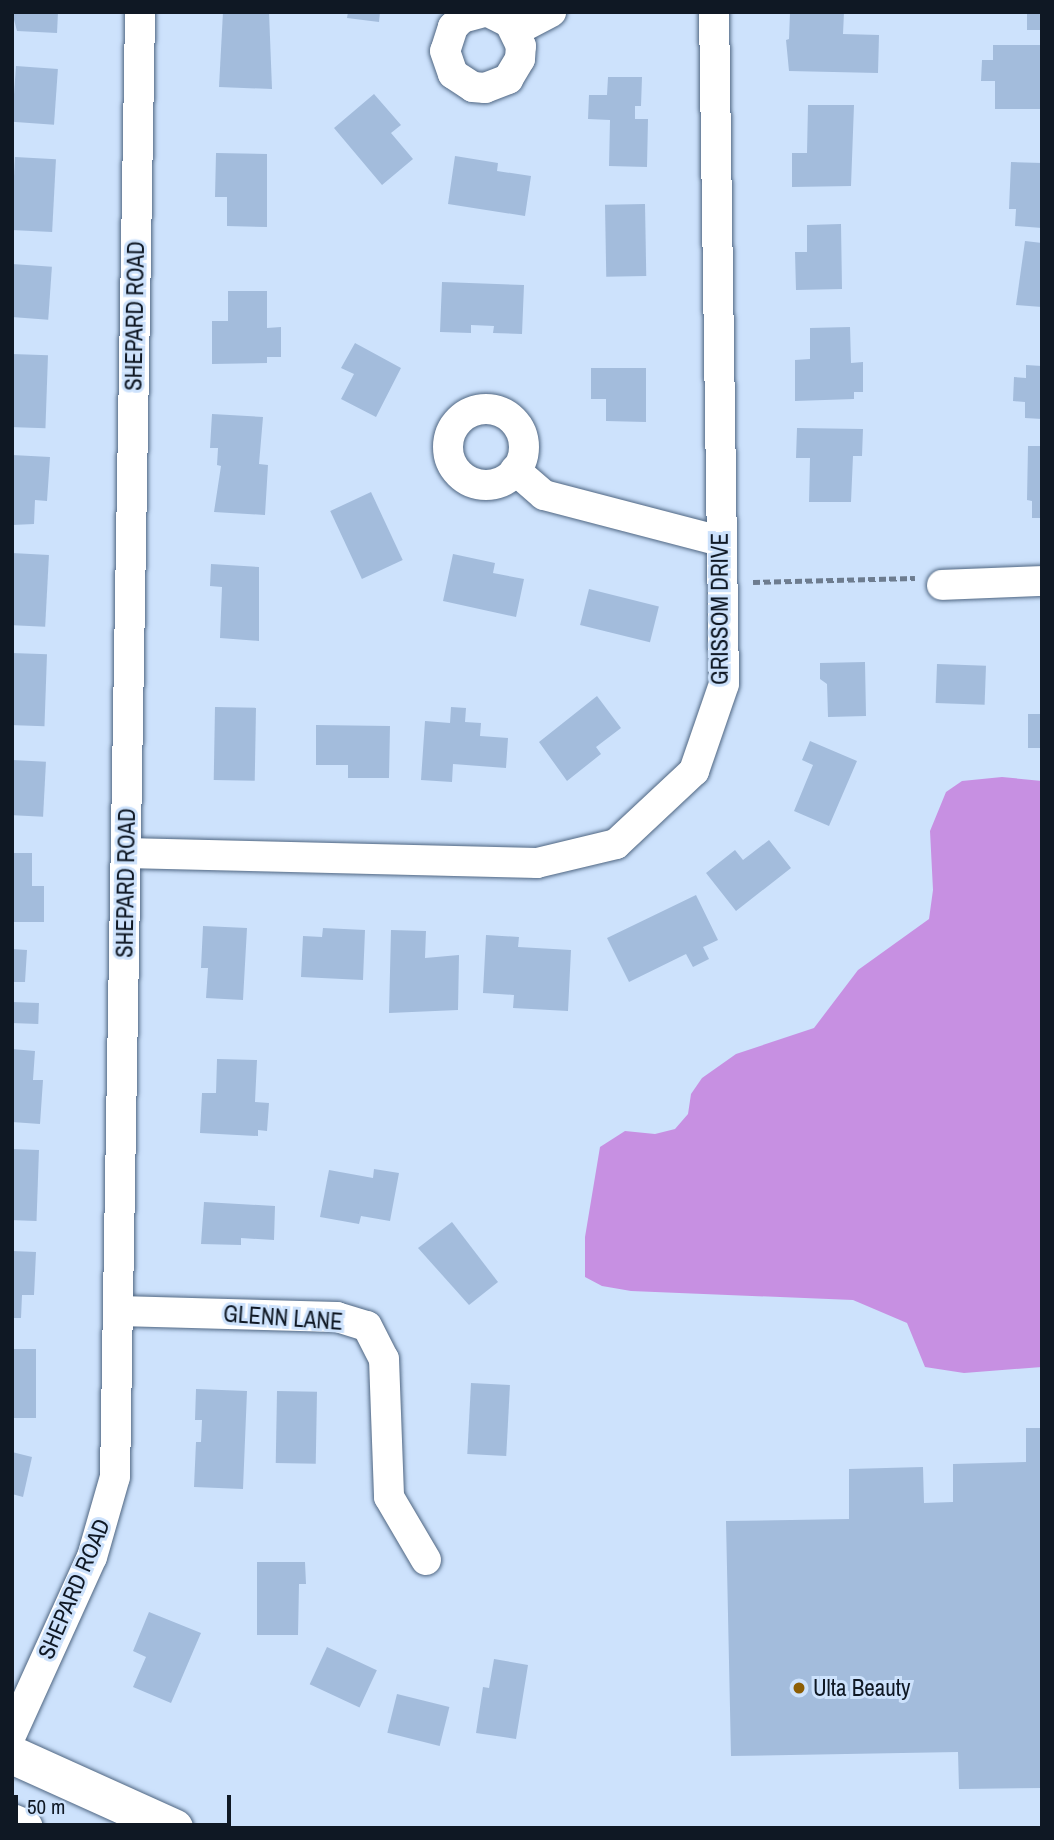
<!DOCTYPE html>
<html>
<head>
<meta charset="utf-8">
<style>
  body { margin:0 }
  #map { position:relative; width:1054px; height:1840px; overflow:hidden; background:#cde2fc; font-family:"Archivo Narrow",sans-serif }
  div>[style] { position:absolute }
  .forest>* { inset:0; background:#c790e2 }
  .building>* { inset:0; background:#a3bcdc; transform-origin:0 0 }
  .path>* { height:4.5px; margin-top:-2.25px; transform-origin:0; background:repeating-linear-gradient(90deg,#6d7c8f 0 7px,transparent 0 10.5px) }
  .roads { filter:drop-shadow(0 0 2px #4f6682) drop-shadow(0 0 2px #4f6682) }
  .minor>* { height:30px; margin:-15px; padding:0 15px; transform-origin:15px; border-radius:15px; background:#fff }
  .minor>.ring { margin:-15px; padding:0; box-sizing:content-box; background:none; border:30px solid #fff; border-radius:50% }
  .secondary>* { height:38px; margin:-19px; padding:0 19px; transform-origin:19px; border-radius:19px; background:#fff }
  .dots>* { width:19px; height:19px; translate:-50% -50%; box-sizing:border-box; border:4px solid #cde2fc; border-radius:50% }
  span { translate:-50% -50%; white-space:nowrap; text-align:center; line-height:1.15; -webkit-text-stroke:6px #cde2fc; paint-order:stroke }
  .street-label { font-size:23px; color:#0f1824 }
  .poi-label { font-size:23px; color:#0f1824 }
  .left { translate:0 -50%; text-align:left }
  .frame { position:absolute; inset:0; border:14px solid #0f1824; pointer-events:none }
  .scale { position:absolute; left:14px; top:1795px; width:217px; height:32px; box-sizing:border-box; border:4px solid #0f1824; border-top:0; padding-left:9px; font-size:21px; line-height:24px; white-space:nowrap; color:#0f1824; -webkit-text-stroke:5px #cde2fc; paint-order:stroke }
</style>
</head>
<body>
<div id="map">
  <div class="forest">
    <div style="clip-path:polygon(1002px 777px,1042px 781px,1042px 1367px,964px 1373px,925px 1367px,907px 1323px,853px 1300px,631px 1291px,602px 1286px,585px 1277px,585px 1237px,600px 1147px,625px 1131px,655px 1134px,675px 1129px,688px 1114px,691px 1094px,702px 1078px,736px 1054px,814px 1028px,858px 970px,929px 919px,933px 890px,930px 831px,946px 792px,962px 781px)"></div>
  </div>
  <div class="building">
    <div style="clip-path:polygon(12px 12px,58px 12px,57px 33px,17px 31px)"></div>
    <div style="clip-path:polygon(223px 12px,269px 12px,272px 89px,219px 87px)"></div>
    <div style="clip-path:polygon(348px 12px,380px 12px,379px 22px,347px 18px)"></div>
    <div style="clip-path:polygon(790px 12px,844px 12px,843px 34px,879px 35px,878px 73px,789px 71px,786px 40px,789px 39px)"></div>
    <div style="left:1027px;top:12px;width:15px;height:18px"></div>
    <div style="clip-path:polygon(993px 45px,1042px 45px,1042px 109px,995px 109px,995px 81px,981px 81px,982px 60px,993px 60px)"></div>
    <div style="left:16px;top:66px;width:42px;height:56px;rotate:4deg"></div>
    <div style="clip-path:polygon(608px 77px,642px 77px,641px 106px,635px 106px,635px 119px,648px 119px,647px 167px,609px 166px,610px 120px,588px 119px,589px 95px,607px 95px)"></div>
    <div style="clip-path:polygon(374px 94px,401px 125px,391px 133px,413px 159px,382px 185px,334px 128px)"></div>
    <div style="clip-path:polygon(808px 105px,854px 105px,851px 186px,792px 187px,792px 153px,807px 153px)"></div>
    <div style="clip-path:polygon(216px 153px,267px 154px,267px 227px,227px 226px,227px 197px,215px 197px)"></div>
    <div style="clip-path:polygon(455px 156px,498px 163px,497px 171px,531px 176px,525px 216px,448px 204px)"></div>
    <div style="left:15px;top:157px;width:41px;height:73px;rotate:3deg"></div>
    <div style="clip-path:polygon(1011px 162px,1042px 163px,1042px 228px,1015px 226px,1016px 209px,1009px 209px)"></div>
    <div style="left:645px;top:204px;width:72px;height:40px;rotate:89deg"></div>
    <div style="clip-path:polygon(841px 224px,842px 289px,796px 290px,795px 252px,807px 252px,807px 225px)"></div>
    <div style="clip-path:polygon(1025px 241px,1042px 243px,1042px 307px,1016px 305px)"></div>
    <div style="left:12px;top:264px;width:40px;height:53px;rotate:4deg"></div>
    <div style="clip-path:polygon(442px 282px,524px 285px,522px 334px,493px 333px,494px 326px,471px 325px,471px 333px,440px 332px)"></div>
    <div style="clip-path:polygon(228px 291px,267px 291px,267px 328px,281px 327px,281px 357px,267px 357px,267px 363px,212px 364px,212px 321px,228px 321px)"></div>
    <div style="clip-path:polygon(850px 327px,851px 363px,863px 362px,863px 392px,854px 392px,854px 399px,795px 401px,795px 360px,810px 359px,810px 328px)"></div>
    <div style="clip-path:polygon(355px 343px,401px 368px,376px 417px,341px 399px,354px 374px,341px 368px)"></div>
    <div style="left:12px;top:354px;width:36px;height:73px;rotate:2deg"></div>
    <div style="clip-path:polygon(1026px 365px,1042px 366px,1042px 419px,1025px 418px,1025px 402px,1013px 401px,1014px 377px,1026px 378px)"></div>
    <div style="clip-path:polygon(591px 368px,646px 368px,646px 422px,606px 421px,606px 399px,591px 399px)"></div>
    <div style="clip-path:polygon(212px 414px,263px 417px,259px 464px,268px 465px,265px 515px,214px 512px,221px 466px,217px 465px,218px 448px,210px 448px)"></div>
    <div style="clip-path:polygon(797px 428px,863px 429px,862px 456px,853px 456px,851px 502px,809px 502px,810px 458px,796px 458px)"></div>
    <div style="clip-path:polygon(1028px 446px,1042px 446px,1042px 518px,1032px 518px,1032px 501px,1027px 500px)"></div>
    <div style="clip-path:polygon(12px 455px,50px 457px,47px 501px,35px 500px,34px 524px,12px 525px)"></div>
    <div style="left:371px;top:492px;width:75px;height:45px;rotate:65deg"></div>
    <div style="left:12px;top:553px;width:37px;height:72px;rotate:3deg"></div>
    <div style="clip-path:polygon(453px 554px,495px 563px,493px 573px,524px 579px,516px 617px,443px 601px)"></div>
    <div style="clip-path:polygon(211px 564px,259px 567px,259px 641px,220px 638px,222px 587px,210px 586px)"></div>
    <div style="left:589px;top:589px;width:72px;height:37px;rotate:14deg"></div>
    <div style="left:12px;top:653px;width:35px;height:72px;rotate:2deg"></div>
    <div style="clip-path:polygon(865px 662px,866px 716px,828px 717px,827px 684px,820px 679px,820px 663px)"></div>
    <div style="left:937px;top:664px;width:49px;height:39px;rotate:2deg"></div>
    <div style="clip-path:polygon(597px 696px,621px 728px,596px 747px,601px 754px,567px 781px,539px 742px)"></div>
    <div style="left:215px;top:707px;width:41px;height:73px;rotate:1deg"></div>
    <div style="clip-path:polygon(451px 707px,466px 708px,465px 722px,481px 723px,480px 736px,508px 738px,506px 768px,453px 764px,452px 782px,421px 780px,425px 721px,450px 723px)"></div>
    <div style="left:1028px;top:714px;width:14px;height:34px"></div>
    <div style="clip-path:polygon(316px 725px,390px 726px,389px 778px,348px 778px,348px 765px,316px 765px)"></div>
    <div style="clip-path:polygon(810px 741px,857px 761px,829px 826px,794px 811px,813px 765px,802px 760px)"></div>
    <div style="left:12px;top:760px;width:34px;height:55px;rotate:3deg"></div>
    <div style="clip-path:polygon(769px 840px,791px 868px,736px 911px,706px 873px,735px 850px,743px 860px)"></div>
    <div style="clip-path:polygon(12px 853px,32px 853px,32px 886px,44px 886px,44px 922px,12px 922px)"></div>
    <div style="clip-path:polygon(696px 895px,718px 940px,703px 947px,709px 959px,693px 967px,686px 954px,629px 982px,607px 938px)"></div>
    <div style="clip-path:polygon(203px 926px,247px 928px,243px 1000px,206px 998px,208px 968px,201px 968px)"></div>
    <div style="clip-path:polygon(323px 928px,365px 930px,363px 980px,301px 977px,303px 936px,322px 937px)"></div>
    <div style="clip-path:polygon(391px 930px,426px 931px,425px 958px,459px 955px,458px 1010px,389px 1013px)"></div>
    <div style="clip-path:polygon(486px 935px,519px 937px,518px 947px,571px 950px,568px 1011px,513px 1008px,514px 995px,483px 993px)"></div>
    <div style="clip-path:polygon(12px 949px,27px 950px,25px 982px,12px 982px)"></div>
    <div style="left:12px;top:1002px;width:27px;height:21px;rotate:2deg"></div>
    <div style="clip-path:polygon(12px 1049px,35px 1051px,33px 1080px,43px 1080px,40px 1124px,12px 1122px)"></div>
    <div style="clip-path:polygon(217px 1059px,257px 1060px,255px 1102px,269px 1103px,267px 1131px,258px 1130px,258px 1136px,200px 1133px,202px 1093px,216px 1093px)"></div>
    <div style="left:12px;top:1149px;width:27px;height:71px;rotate:2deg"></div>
    <div style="clip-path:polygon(374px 1169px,399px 1173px,390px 1221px,361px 1216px,359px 1224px,320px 1217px,329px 1170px,373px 1178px)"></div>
    <div style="clip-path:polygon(204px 1202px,275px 1206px,274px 1240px,241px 1238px,241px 1245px,201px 1244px)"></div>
    <div style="clip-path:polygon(452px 1222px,498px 1282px,469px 1305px,418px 1248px)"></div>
    <div style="clip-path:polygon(12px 1251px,36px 1252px,34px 1295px,22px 1295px,21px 1318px,12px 1318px)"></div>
    <div style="left:12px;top:1349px;width:24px;height:69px"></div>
    <div style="left:471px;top:1383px;width:39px;height:71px;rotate:3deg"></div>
    <div style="clip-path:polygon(196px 1389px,247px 1391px,243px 1489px,194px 1487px,196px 1442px,201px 1442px,202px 1420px,195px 1420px)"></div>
    <div style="left:277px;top:1391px;width:40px;height:72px;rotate:1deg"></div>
    <div style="clip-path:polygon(1026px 1428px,1042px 1428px,1042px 1788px,959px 1789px,958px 1752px,731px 1756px,726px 1521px,849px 1519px,849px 1469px,923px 1467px,924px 1503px,953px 1502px,953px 1464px,1026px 1462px)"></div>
    <div style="clip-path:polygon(12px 1452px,32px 1457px,23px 1497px,12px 1494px)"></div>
    <div style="clip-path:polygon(257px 1562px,305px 1562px,306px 1584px,299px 1584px,298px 1635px,257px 1635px)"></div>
    <div style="clip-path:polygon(149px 1612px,201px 1633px,171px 1703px,133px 1687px,146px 1657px,133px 1651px)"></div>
    <div style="left:327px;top:1647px;width:55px;height:41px;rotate:25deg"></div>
    <div style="clip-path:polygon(494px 1659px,528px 1665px,516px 1739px,476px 1733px,483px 1687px,489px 1688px)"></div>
    <div style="left:397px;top:1694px;width:54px;height:40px;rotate:14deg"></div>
  </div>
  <div class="path">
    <div style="left:753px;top:582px;width:162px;rotate:-1.4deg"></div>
  </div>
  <div class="roads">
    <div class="minor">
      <div style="left:484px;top:12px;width:23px;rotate:165deg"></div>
      <div style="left:462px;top:18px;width:13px;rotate:135deg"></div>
      <div style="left:453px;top:27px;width:25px;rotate:108deg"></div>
      <div style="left:445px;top:51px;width:24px;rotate:71deg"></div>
      <div style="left:453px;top:74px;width:24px;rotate:33deg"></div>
      <div style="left:473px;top:87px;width:12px;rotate:5deg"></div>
      <div style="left:485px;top:88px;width:25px;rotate:-21deg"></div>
      <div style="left:508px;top:79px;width:23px;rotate:-59deg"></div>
      <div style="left:520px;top:59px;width:13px;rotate:-86deg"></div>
      <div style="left:521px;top:46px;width:25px;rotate:-116deg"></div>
      <div style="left:510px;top:23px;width:25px;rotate:-153deg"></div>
      <div style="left:515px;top:31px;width:41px;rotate:-27.8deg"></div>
      <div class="ring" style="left:448px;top:409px;width:46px;height:46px"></div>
      <div style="left:515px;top:470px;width:38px;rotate:41deg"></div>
      <div style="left:544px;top:495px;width:183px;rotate:14.6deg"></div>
      <div style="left:942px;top:585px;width:100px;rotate:-2.3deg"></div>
      <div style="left:126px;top:853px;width:411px;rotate:1.4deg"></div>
      <div style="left:537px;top:863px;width:81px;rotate:-13.5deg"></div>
      <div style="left:616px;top:844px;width:107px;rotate:-43.1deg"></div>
      <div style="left:694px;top:771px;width:92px;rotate:-71deg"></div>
      <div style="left:724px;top:684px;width:672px;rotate:-90.85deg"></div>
      <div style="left:119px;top:1311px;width:218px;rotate:1.6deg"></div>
      <div style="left:337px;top:1317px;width:31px;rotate:17deg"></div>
      <div style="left:367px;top:1326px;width:37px;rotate:63deg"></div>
      <div style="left:384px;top:1359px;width:138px;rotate:87.9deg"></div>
      <div style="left:389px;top:1497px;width:73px;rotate:59.6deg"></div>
      <div style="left:12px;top:1733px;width:193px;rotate:-65.6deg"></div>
      <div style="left:92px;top:1557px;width:83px;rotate:-74deg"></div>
      <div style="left:115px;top:1477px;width:1465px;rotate:-89.02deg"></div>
    </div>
    <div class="secondary">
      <div style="left:12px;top:1755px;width:178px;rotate:24.3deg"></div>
      <div style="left:12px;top:1823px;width:13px;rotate:23deg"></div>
    </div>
  </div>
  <div class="dots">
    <div style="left:799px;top:1688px;background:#8d5e05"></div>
  </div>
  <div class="street-label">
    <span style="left:135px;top:316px;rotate:-89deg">SHEPARD ROAD</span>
    <span style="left:720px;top:609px;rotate:-90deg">GRISSOM DRIVE</span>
    <span style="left:126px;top:883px;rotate:-89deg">SHEPARD ROAD</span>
    <span style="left:283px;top:1318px;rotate:4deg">GLENN LANE</span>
    <span style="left:74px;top:1589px;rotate:-67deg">SHEPARD ROAD</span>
  </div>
  <div class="poi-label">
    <span class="left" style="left:813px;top:1688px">Ulta Beauty</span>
  </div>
  <div class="frame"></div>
  <div class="scale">50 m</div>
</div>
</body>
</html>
